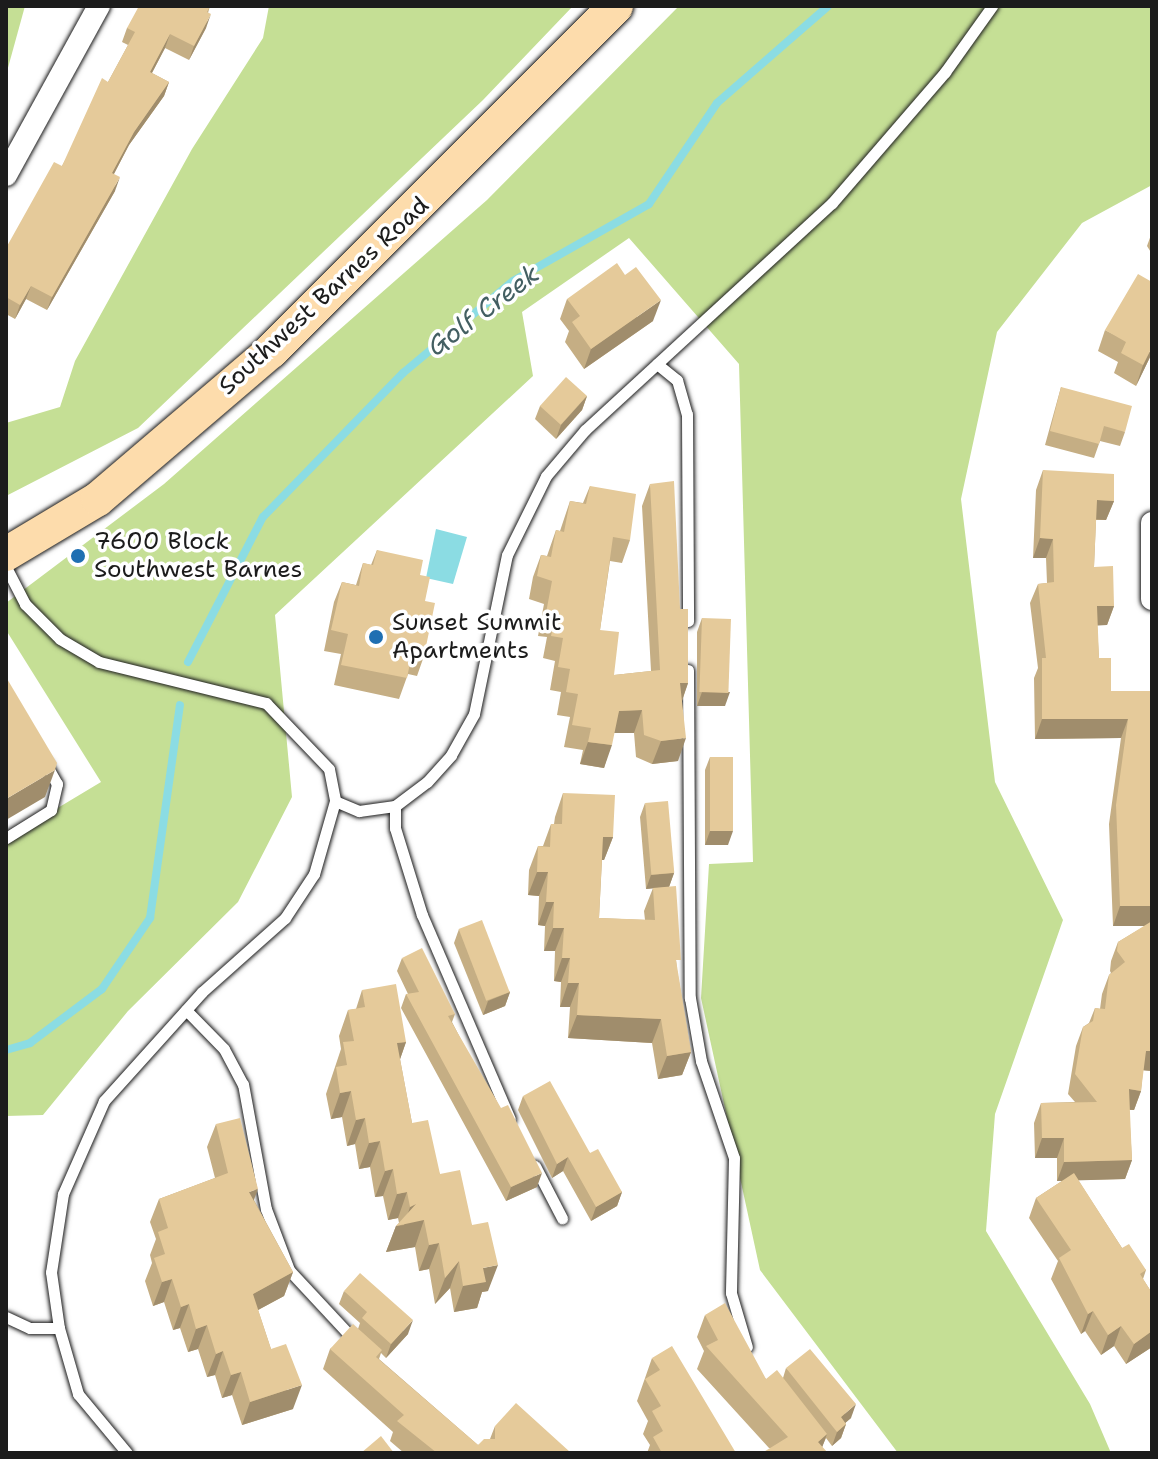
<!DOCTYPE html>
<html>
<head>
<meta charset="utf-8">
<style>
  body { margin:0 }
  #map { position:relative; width:1158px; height:1459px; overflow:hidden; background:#fff; font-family:"Shantell Sans",sans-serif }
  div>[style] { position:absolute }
  .green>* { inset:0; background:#c5df95 }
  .water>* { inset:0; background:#8bdce3 }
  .stream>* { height:8px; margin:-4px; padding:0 4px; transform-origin:4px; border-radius:4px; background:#8bdce3 }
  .roads { filter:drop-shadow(0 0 2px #1c1c1c) drop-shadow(0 0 2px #1c1c1c) }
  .service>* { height:11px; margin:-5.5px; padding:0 5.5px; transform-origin:5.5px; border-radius:5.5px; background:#fff }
  .minor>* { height:22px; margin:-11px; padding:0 11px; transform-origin:11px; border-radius:11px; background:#fff }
  .primary>* { height:34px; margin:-17px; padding:0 17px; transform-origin:17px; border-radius:17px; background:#fddcac }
  .wall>* { inset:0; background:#c5ae84 }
  .shaded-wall>* { inset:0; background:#a08d6c }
  .building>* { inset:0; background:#e5ca9a; transform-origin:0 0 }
  .dots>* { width:22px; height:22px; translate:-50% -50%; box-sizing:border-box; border:4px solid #fff; border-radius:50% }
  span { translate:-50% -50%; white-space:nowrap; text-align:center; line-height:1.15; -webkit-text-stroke:7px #fff; paint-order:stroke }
  .street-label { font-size:24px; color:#1c1c1c }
  .poi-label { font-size:24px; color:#1c1c1c }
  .left { translate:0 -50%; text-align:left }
  .water-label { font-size:26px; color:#435f62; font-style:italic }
  .frame { position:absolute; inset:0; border:8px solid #1c1c1c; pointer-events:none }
</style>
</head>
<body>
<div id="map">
  <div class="green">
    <div style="clip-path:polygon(6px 6px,25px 6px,6px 75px)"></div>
    <div style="clip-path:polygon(269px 6px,573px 6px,483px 100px,138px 428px,6px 496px,6px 423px,60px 407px,75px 361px,192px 149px,263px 38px)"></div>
    <div style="clip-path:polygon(679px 6px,1152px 6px,1152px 185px,1082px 223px,997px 332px,961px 499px,995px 782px,1063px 920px,995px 1114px,986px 1231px,1090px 1404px,1111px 1453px,898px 1453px,760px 1270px,701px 998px,709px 864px,753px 862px,739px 364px,629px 238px,522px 312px,533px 376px,275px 615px,292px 797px,238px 902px,128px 1011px,43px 1115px,6px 1116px,6px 839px,101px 782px,6px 630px,6px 603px,164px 484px,487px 200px)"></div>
  </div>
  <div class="water">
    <div style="clip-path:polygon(436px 529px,467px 537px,453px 584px,426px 578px)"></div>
  </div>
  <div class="stream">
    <div style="left:188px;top:662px;width:163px;rotate:-62.7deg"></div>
    <div style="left:263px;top:517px;width:201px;rotate:-45.8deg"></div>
    <div style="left:403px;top:373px;width:143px;rotate:-39.9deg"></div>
    <div style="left:513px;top:281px;width:156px;rotate:-29.5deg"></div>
    <div style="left:649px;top:204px;width:122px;rotate:-56deg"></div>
    <div style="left:717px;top:103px;width:147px;rotate:-41.1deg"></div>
    <div style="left:6px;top:1050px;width:25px;rotate:-16deg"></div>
    <div style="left:30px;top:1043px;width:90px;rotate:-36.9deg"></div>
    <div style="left:102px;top:989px;width:86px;rotate:-55.9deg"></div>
    <div style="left:150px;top:918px;width:215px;rotate:-82deg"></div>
  </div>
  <div class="roads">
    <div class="service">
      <div style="left:657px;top:364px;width:26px;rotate:39deg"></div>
      <div style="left:677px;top:380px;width:35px;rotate:74deg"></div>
      <div style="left:687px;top:414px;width:207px;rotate:89.7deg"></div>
      <div style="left:6px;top:567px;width:42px;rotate:62.8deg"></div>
      <div style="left:25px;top:604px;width:49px;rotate:45deg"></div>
      <div style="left:60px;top:639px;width:45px;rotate:30.5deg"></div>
      <div style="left:99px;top:662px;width:172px;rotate:13.8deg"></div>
      <div style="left:266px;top:703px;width:91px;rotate:46.3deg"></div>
      <div style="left:329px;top:769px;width:33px;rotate:79deg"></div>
      <div style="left:335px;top:801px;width:76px;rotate:106deg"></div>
      <div style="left:314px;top:874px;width:53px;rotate:123.4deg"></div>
      <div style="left:285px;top:918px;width:111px;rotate:138.3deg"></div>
      <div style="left:202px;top:992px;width:147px;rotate:132deg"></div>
      <div style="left:104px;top:1101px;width:102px;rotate:113.8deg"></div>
      <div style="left:63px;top:1194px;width:79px;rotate:98.7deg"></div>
      <div style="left:51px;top:1272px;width:57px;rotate:81.9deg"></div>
      <div style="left:59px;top:1328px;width:69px;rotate:73.9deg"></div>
      <div style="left:78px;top:1394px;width:77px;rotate:50.3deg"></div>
      <div style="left:688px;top:670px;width:328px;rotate:89.7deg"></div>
      <div style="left:690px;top:998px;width:64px;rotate:80.1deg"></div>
      <div style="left:701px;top:1061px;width:102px;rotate:71.2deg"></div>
      <div style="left:734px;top:1158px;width:135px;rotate:91.3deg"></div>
      <div style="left:731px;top:1293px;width:56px;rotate:73.5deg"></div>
      <div style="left:335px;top:801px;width:26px;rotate:23deg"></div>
      <div style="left:359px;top:811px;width:36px;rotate:-8deg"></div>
      <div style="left:395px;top:806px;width:40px;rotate:-37deg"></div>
      <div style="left:427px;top:782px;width:36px;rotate:-48deg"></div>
      <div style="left:451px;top:755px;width:47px;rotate:-60.7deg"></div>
      <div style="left:474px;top:714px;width:162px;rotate:-78.3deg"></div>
      <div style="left:507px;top:555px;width:88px;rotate:-63.7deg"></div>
      <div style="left:546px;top:476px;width:60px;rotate:-49.7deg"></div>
      <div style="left:585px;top:430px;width:335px;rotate:-42.6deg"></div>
      <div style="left:832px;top:203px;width:173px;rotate:-49.2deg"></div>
      <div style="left:945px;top:72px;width:81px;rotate:-54.5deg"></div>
      <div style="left:395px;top:806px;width:22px;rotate:90deg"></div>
      <div style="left:395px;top:828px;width:91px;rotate:72.8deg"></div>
      <div style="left:422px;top:915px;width:222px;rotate:66.7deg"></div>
      <div style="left:6px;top:838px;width:53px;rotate:-31.9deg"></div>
      <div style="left:51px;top:810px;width:27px;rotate:-77deg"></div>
      <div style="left:57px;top:784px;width:23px;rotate:-119deg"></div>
      <div style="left:186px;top:1010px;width:54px;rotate:45.7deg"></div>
      <div style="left:224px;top:1049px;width:40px;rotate:62deg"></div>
      <div style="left:243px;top:1084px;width:127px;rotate:79.6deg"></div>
      <div style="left:266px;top:1209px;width:65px;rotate:69.3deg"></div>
      <div style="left:289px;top:1270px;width:98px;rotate:47.1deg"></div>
      <div style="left:535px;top:1166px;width:59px;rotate:62.6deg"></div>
      <div style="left:6px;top:1317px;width:26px;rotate:25deg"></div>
      <div style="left:30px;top:1328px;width:29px"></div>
    </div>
    <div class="minor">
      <div style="left:6px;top:175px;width:193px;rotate:-61.2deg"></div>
      <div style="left:1152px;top:523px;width:76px;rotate:90deg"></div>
    </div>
    <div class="primary">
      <div style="left:6px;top:554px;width:107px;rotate:-30.9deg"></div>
      <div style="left:98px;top:499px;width:228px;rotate:-40.5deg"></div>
      <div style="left:271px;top:351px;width:488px;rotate:-45deg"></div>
    </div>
  </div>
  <div class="wall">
    <div style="clip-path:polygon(210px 6px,208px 13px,206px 28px,189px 60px,165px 48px,152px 73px,169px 82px,164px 96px,129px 145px,114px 174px,115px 191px,47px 310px,26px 299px,15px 319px,6px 314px,6px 248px,62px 166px,108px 82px,128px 45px,122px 42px,127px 28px)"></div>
    <div style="clip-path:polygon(1152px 232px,1152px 254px,1147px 246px)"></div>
    <div style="clip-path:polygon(567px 299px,653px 321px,584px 369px,565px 342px,569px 331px,560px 319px)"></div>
    <div style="clip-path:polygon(1105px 330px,1152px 353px,1136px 386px,1114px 373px,1118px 362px,1098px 351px)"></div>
    <div style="clip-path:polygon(1061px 387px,1125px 432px,1120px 446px,1100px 441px,1094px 458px,1045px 445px)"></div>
    <div style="clip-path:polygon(587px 396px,582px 410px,556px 439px,535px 419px,540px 406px)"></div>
    <div style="clip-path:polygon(1043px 470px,1114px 501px,1106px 520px,1096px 520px,1094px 567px,1114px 606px,1107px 625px,1097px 625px,1099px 658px,1111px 691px,1152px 743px,1152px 1071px,1143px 1070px,1141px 1091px,1134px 1110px,1129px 1110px,1132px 1160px,1125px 1179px,1078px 1180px,1122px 1248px,1146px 1270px,1143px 1279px,1152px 1293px,1152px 1347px,1126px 1364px,1114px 1346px,1101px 1355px,1085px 1331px,1081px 1334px,1051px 1279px,1058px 1261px,1029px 1218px,1036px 1198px,1062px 1181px,1057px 1181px,1057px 1158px,1035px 1158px,1034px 1123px,1041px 1103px,1075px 1102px,1068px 1094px,1076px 1046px,1083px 1027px,1089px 1023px,1095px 1008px,1100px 1009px,1102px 994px,1109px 975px,1111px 973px,1110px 971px,1111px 961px,1118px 942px,1145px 926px,1113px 926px,1109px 824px,1121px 738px,1035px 739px,1034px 678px,1038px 668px,1030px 603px,1038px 584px,1047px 583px,1046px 558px,1033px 558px,1036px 490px)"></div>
    <div style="clip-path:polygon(650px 484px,680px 609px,688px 683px,682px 701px,678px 761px,652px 764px,636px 757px,634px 733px,614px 733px,604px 768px,580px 764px,583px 750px,564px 747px,570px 717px,557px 715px,561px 692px,550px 690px,555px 661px,543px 658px,547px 637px,538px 636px,544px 604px,529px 599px,533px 577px,541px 555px,547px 556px,556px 530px,560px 531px,570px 501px,583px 503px,590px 486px,630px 540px,622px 563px,610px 561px,600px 630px,614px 675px,651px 671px,642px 506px)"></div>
    <div style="clip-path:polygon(377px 550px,420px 575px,425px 601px,424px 656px,417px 676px,408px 674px,399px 699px,334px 685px,341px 654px,324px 651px,334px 602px,342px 582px,356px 585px,363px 563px,371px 565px)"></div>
    <div style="clip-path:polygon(702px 618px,725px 706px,697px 706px,697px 632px)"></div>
    <div style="clip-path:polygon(710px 757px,728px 845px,705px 845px,705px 770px)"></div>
    <div style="clip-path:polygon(563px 793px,613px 837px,604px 860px,602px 860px,599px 918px,645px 920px,644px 911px,653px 888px,646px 889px,640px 817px,645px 803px,674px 873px,669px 887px,677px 970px,691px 1052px,682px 1075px,658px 1079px,652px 1043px,568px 1038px,570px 1007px,560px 1007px,561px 982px,554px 981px,555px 951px,544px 951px,545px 926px,538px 925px,539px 896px,528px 895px,529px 870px,538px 846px,543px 846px,551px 824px,554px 824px,555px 817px)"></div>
    <div style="clip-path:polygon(459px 929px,510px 992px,505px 1006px,483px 1015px,454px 943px)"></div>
    <div style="clip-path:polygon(402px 958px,455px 1014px,452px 1022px,537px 1187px,506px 1201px,401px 1008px,406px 994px,408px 994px,397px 971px)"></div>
    <div style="clip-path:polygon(362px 990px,406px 1042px,400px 1059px,412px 1123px,440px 1174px,472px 1225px,488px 1291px,482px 1292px,477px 1308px,454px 1312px,450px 1288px,435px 1304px,429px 1269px,419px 1271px,415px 1247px,386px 1252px,396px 1226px,399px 1223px,398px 1218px,388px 1220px,383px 1196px,375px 1197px,370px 1167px,359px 1169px,355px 1144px,347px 1146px,342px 1117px,331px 1119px,326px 1094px,341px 1049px,339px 1036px,348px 1010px,356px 1009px)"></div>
    <div style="clip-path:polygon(523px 1096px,590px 1153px,622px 1192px,617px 1206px,591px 1221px,563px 1171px,552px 1178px,518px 1110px)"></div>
    <div style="clip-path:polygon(216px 1124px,254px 1200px,293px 1272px,284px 1296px,258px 1310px,271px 1349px,293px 1409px,242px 1425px,232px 1395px,222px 1398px,215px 1375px,207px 1377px,198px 1349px,188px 1352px,180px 1328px,173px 1330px,164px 1302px,153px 1306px,145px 1281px,152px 1263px,150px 1255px,156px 1239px,150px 1222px,159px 1199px,215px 1178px,207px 1147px)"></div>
    <div style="clip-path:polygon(344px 1291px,408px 1334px,386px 1358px,381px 1353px,379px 1359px,478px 1445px,490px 1439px,495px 1426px,570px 1453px,404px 1453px,390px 1441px,393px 1432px,323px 1369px,330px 1349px,358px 1329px,360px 1323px,339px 1304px)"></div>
    <div style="clip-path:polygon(705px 1315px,766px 1379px,783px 1378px,786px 1368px,851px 1418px,845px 1423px,846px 1424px,841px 1438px,832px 1446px,826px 1438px,822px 1447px,769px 1448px,697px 1369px,704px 1351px,697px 1337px)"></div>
    <div style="clip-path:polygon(652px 1358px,736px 1453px,647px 1453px,650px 1445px,643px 1434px,648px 1421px,637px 1401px)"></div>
  </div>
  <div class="shaded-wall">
    <div style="clip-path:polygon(211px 14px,206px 28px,189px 60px,194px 46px)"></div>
    <div style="clip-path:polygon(170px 34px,165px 48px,145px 86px,150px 72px)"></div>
    <div style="clip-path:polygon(169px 82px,164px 96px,129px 145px,107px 187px,112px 173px,134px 132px)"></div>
    <div style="clip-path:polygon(120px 177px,115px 191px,47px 310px,52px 297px)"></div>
    <div style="clip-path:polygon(31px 286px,26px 299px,15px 319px,20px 305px)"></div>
    <div style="clip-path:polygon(661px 300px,653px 321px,584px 369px,591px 349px)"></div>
    <div style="clip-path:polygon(1152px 347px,1152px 353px,1136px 386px,1143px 365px)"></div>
    <div style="clip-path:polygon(587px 396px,582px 410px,556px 439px,561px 425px)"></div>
    <div style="clip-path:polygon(1097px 500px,1114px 501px,1106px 520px,1090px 519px)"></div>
    <div style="clip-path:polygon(1040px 538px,1053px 539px,1046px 558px,1033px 558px)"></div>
    <div style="clip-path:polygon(1097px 606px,1114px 606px,1107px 625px,1090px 626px)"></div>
    <div style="clip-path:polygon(680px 683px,688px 683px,680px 706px)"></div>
    <div style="clip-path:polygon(702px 692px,730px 692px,725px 706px,697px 706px)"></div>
    <div style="clip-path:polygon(642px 710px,634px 733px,611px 733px,619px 711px)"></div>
    <div style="clip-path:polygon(1042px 719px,1128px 719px,1121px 738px,1035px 739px)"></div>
    <div style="clip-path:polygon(686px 738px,678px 761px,652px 764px,661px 741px)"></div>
    <div style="clip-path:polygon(588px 742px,612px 745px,604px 768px,580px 764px)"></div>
    <div style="clip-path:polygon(55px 770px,45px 797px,6px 820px,6px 799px)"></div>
    <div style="clip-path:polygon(710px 831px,733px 831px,728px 845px,705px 845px)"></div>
    <div style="clip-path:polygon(603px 837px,613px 837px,604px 860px,594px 860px)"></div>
    <div style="clip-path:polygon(537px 872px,548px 872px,539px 896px,528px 895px)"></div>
    <div style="clip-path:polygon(674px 873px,669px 887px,646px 889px,651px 875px)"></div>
    <div style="clip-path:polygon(546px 902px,554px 902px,545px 926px,538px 925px)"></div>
    <div style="clip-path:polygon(1120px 906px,1152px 906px,1152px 926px,1113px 926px)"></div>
    <div style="clip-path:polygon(553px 928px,564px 928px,555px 951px,544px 951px)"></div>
    <div style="clip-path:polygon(562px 958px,570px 958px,561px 982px,554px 981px)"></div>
    <div style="clip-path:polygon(568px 983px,579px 983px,570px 1007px,560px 1007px)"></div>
    <div style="clip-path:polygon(510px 992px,505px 1006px,483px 1015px,488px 1001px)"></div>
    <div style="clip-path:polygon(577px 1015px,661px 1019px,652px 1043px,568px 1038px)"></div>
    <div style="clip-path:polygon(406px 1042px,397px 1068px,397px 1043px)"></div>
    <div style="clip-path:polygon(1146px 1051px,1152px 1051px,1152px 1071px,1139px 1070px)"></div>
    <div style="clip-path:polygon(691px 1052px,682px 1075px,658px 1079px,667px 1056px)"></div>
    <div style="clip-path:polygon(1129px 1089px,1141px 1091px,1134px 1110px,1121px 1109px)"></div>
    <div style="clip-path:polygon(351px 1091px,342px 1117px,331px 1119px,340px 1093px)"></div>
    <div style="clip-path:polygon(365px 1118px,355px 1144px,347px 1146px,356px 1120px)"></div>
    <div style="clip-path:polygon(1042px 1138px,1064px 1138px,1057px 1158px,1035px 1158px)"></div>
    <div style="clip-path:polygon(380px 1141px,370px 1167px,359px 1169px,369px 1143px)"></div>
    <div style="clip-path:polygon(568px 1157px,563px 1171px,552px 1178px,557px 1164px)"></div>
    <div style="clip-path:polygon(1132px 1160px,1125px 1179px,1057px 1181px,1064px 1162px)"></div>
    <div style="clip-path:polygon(393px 1169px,383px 1196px,375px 1197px,385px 1171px)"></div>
    <div style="clip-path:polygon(542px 1173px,537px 1187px,506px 1201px,511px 1187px)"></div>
    <div style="clip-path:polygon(258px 1189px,249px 1213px,249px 1192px)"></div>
    <div style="clip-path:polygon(407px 1192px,398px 1218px,388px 1220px,397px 1194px)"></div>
    <div style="clip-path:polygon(622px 1192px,617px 1206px,591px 1221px,596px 1207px)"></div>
    <div style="clip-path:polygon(416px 1204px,424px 1220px,415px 1247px,386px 1252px,396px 1226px,404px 1225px,410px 1207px)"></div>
    <div style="clip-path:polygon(439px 1243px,429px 1269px,419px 1271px,429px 1245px)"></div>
    <div style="clip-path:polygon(459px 1261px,450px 1288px,435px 1304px,445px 1278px)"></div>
    <div style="clip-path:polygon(498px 1265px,488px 1291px,482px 1292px,477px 1308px,454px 1312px,463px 1286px,483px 1268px)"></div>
    <div style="clip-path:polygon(293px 1272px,284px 1296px,245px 1317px,253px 1294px)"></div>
    <div style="clip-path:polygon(172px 1279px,164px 1302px,153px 1306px,162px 1282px)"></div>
    <div style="clip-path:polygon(189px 1304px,180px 1328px,173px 1330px,181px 1307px)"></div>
    <div style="clip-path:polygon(1093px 1311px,1085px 1331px,1081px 1334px,1088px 1314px)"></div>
    <div style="clip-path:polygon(413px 1320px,408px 1334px,386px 1358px,391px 1344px)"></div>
    <div style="clip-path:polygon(207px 1325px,198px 1349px,188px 1352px,196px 1329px)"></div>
    <div style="clip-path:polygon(1121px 1326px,1114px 1346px,1101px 1355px,1108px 1335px)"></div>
    <div style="clip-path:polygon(1152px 1331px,1152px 1347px,1126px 1364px,1134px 1344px)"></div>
    <div style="clip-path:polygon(223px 1351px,215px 1375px,207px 1377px,216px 1354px)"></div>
    <div style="clip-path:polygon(241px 1372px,232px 1395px,222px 1398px,231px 1375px)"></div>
    <div style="clip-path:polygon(302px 1385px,293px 1409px,242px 1425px,250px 1402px)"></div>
    <div style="clip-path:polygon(856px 1404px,851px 1418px,836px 1431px,841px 1417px)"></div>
    <div style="clip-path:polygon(846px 1424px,841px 1438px,832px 1446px,837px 1432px)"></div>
    <div style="clip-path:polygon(827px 1434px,820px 1453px,818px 1442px)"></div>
  </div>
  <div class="building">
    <div style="clip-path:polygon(139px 6px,210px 6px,207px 12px,211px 14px,194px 46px,170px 34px,150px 72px,169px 82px,134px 132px,112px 173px,120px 177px,52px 297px,31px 286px,20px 305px,6px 297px,6px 248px,54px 162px,62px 166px,102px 78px,108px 82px,135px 32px,127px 28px)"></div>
    <div style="clip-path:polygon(617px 263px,625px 275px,636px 267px,661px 300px,591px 349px,572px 322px,580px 316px,567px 299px)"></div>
    <div style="clip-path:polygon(1138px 274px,1152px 282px,1152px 347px,1143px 365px,1121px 353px,1126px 342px,1105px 330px)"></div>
    <div style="left:566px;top:377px;width:28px;height:39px;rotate:42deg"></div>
    <div style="clip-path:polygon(1061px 387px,1132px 406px,1125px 432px,1104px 426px,1099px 444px,1050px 431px)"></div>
    <div style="clip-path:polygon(1043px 470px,1114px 474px,1114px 501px,1097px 500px,1094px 567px,1113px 566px,1114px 606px,1097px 606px,1099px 658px,1111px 658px,1111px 691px,1151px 691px,1152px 906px,1120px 906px,1116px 805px,1128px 719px,1042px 719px,1042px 658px,1046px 658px,1038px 584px,1054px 582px,1053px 539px,1040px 538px)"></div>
    <div style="clip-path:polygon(674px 481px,680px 609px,688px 609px,688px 683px,680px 683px,686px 738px,661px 741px,644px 735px,642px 710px,619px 711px,612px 745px,588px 742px,591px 728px,572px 725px,578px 694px,566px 692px,570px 669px,558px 667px,563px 638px,551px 636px,555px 615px,546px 613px,552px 581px,537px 576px,541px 555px,551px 557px,556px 530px,564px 532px,570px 501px,586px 504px,590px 486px,636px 494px,630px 540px,613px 537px,600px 630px,619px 632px,614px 675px,660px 670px,650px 484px)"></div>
    <div style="clip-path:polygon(377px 550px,423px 560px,420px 575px,430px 577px,425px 601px,435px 603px,424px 656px,412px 653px,407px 678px,341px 665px,348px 634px,331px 630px,342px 582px,359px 586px,363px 563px,373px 565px)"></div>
    <div style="left:702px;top:618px;width:29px;height:74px;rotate:2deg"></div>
    <div style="clip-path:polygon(6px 677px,57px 763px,55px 770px,6px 799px)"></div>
    <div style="left:710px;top:757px;width:23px;height:74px"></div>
    <div style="clip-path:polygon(563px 793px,615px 795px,613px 837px,603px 837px,599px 918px,655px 920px,653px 888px,676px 886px,681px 960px,676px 960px,691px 1052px,667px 1056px,661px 1019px,577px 1015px,579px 983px,568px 983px,570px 958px,562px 958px,564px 928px,553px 928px,554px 902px,546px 902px,548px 872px,537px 872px,538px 846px,550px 847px,551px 824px,562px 824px)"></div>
    <div style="left:668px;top:801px;width:72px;height:23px;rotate:85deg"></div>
    <div style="left:482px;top:920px;width:77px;height:25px;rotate:69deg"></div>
    <div style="clip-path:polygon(1152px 921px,1152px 1051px,1146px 1051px,1141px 1091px,1129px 1089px,1132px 1160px,1064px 1162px,1064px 1138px,1042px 1138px,1041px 1103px,1097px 1102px,1075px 1074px,1083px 1027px,1093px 1021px,1095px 1008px,1105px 1009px,1109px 975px,1125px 962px,1117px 951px,1118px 942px)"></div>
    <div style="clip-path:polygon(422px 948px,455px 1014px,448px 1016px,501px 1108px,508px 1105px,542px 1173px,511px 1187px,406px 994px,419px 992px,402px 958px)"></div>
    <div style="clip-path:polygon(396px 984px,406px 1042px,397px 1043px,412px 1123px,428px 1120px,440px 1174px,460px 1170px,472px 1225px,488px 1222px,498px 1265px,483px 1268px,486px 1282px,463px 1286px,459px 1261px,445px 1278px,439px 1243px,429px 1245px,424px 1220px,396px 1226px,416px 1204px,410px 1207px,407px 1192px,397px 1194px,393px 1169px,385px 1171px,380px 1141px,369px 1143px,365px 1118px,356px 1120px,351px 1091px,340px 1093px,336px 1067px,347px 1065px,343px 1042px,354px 1041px,348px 1010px,365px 1007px,362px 990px)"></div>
    <div style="clip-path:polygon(550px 1081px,590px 1153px,598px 1149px,622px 1192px,596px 1207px,568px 1157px,557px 1164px,523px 1096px)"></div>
    <div style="clip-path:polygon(240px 1118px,258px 1189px,249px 1192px,293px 1272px,253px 1294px,271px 1349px,286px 1344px,302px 1385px,250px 1402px,241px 1372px,231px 1375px,223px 1351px,216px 1354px,207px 1325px,196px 1329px,189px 1304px,181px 1307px,172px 1279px,162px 1282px,154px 1258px,165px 1254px,158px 1232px,168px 1228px,159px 1199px,228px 1173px,216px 1124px)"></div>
    <div style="clip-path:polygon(1074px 1173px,1122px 1248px,1129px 1244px,1146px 1270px,1140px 1274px,1152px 1293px,1152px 1331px,1134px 1344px,1121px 1326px,1108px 1335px,1093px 1311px,1088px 1314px,1059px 1258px,1071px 1250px,1036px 1198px)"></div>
    <div style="clip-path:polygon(360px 1273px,413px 1320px,391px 1344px,362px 1318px,367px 1312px,344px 1291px)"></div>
    <div style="clip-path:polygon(725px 1303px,766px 1379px,777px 1370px,827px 1434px,818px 1442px,828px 1453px,762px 1453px,788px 1437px,706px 1346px,718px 1340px,705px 1315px)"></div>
    <div style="clip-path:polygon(353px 1324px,382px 1350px,376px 1357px,478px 1445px,484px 1439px,495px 1439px,495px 1426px,516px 1403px,570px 1452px,437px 1453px,397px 1421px,404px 1415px,330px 1349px)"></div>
    <div style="clip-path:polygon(672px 1346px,736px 1453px,662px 1453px,653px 1437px,663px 1431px,652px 1411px,661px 1406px,645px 1379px,660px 1370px,652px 1358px)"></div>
    <div style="clip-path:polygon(810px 1349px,856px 1404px,841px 1417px,846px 1424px,837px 1432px,786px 1368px)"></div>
    <div style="clip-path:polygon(381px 1436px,394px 1453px,361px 1453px)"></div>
  </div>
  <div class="dots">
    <div style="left:78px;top:556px;background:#1f6fb2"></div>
    <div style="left:376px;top:637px;background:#1f6fb2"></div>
  </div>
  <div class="street-label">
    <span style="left:324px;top:296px;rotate:-43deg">Southwest Barnes Road</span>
  </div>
  <div class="poi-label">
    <span class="left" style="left:94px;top:556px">7600 Block<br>Southwest Barnes</span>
    <span class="left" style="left:392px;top:637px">Sunset Summit<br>Apartments</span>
  </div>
  <div class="water-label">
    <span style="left:483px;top:310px;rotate:-37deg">Golf Creek</span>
  </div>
  <div class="frame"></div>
</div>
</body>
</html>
